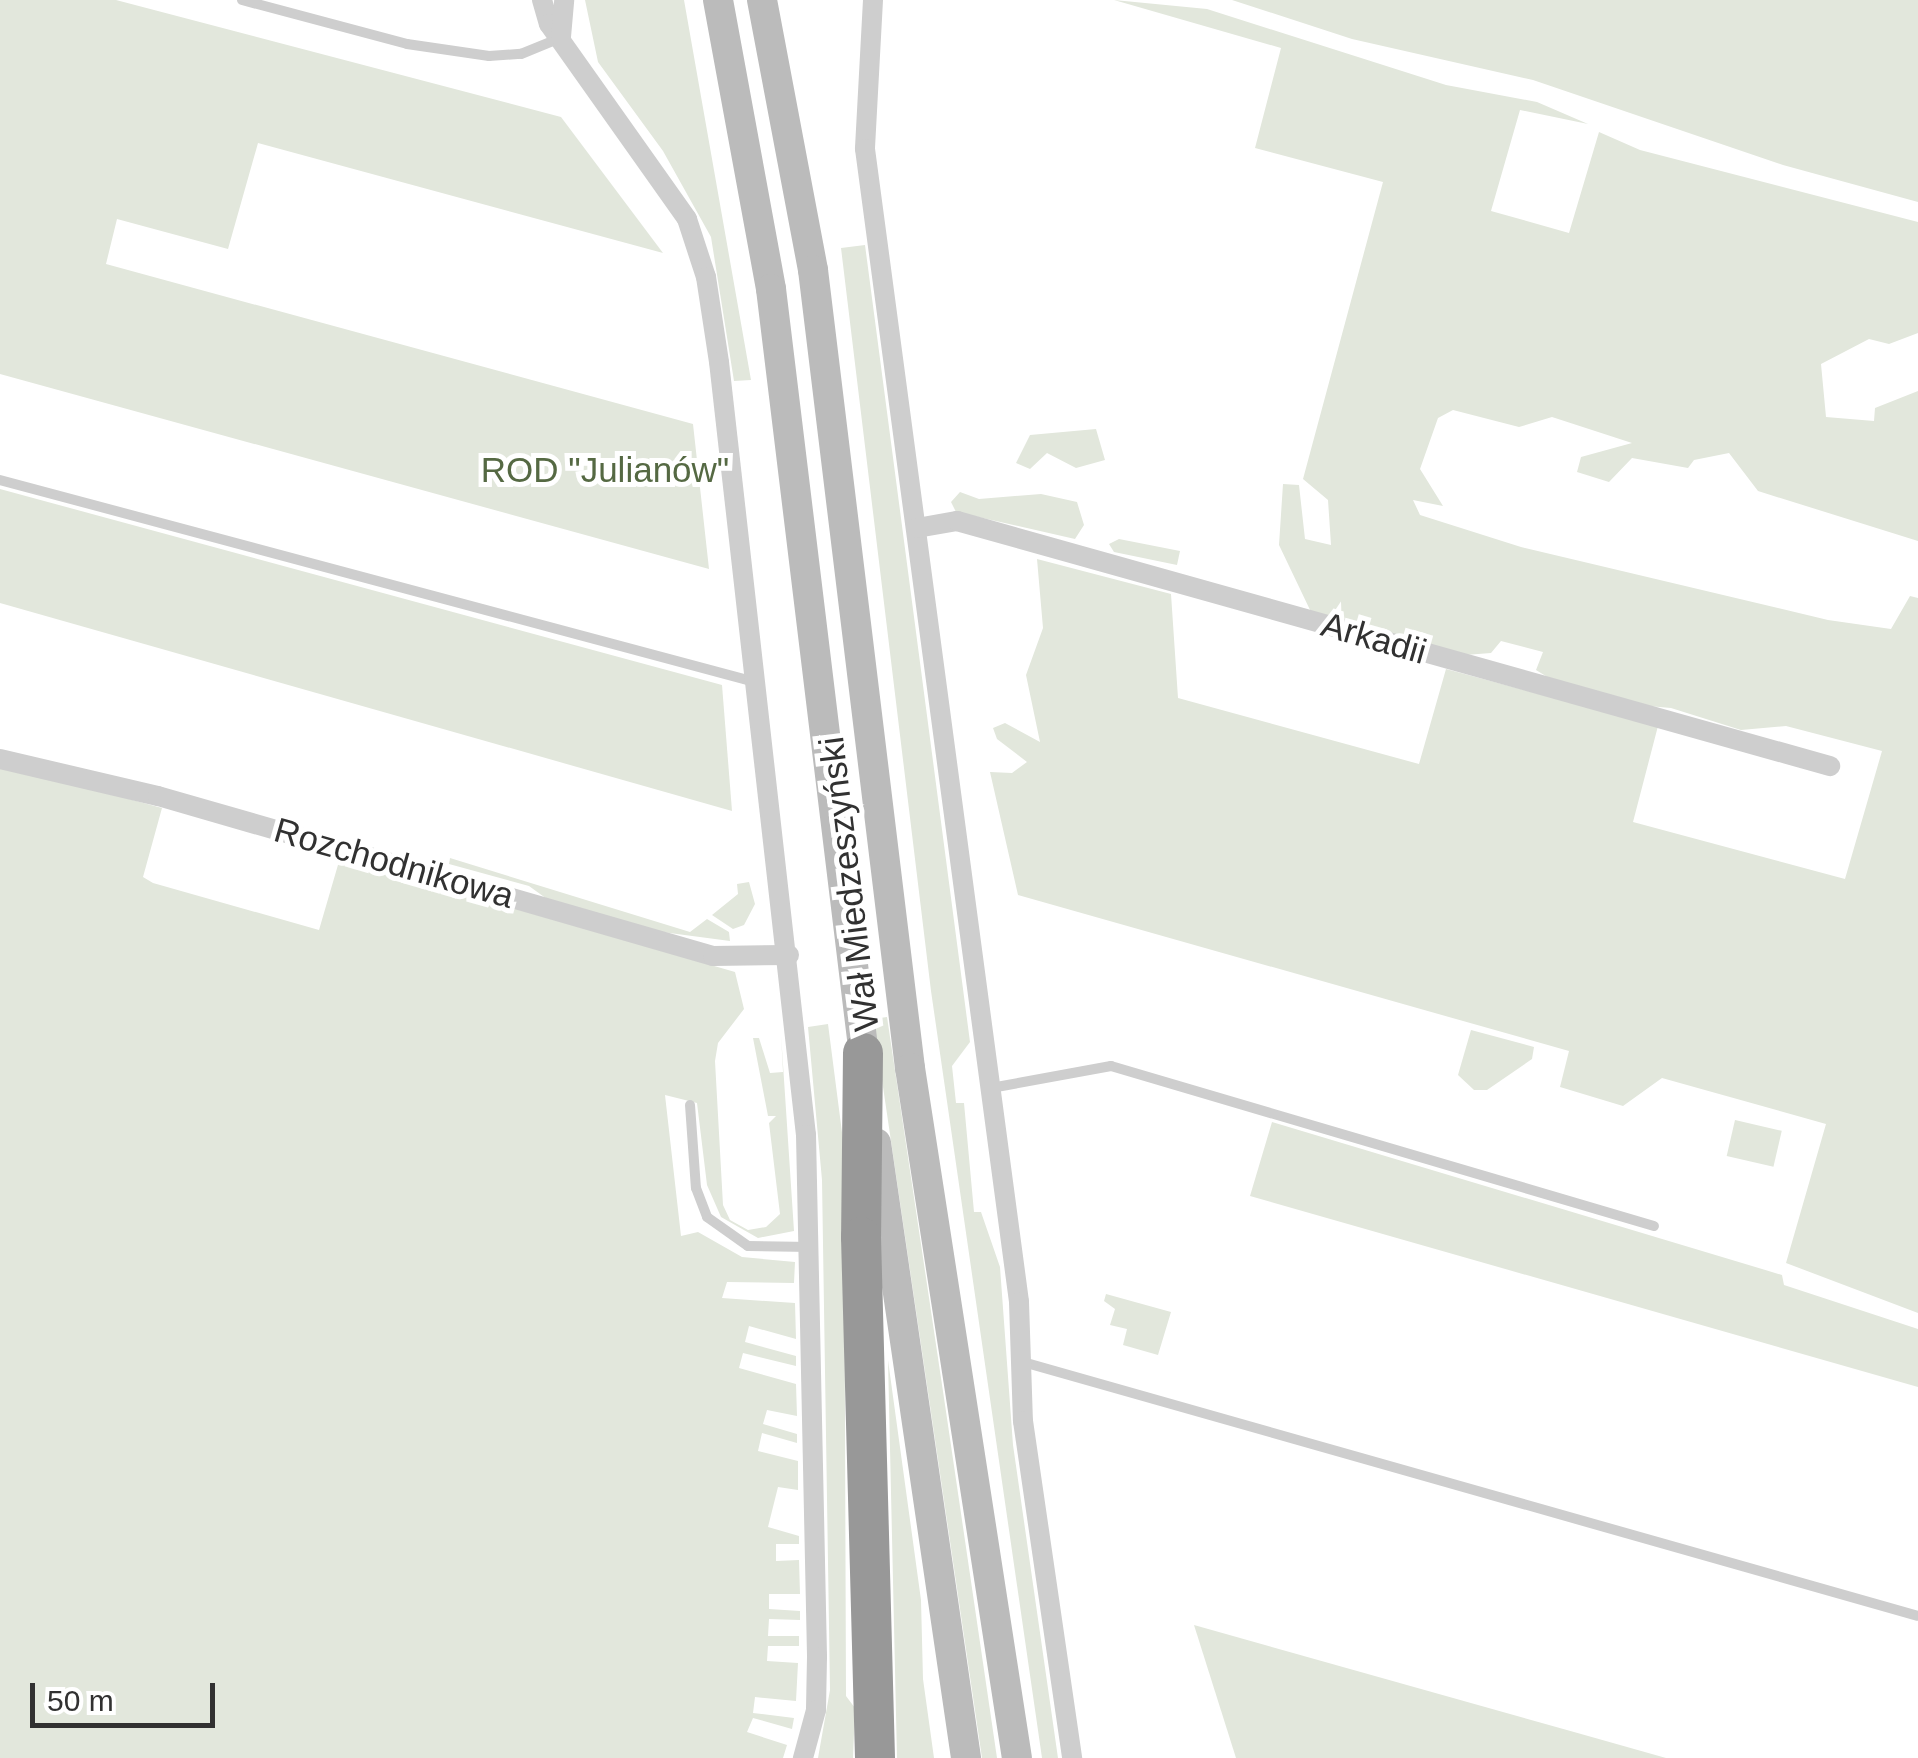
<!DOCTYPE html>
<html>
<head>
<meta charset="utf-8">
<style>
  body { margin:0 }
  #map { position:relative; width:1918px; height:1758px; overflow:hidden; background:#fff; font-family:Arial,sans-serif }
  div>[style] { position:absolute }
  .green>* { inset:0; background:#e2e7dc; transform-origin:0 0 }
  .service>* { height:10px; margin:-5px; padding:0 5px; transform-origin:5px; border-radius:5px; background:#cecece }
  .minor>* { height:20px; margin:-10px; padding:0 10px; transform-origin:10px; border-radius:10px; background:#cecece }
  .secondary>* { height:30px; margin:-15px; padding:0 15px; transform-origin:15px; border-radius:15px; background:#bbb }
  .motorway>* { height:40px; margin:-20px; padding:0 20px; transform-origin:20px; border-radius:20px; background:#989898 }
  span { translate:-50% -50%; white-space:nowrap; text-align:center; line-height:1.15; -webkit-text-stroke:10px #fff; paint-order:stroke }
  .park-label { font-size:35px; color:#556943 }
  .street-label { font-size:35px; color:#313131 }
  .scale { position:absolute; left:30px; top:1683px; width:185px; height:45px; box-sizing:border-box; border:5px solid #313131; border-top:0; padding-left:12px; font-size:30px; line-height:35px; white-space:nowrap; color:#313131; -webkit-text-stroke:8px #fff; paint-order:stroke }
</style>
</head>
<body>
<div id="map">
  <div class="green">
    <div style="clip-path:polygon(0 0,116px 0,561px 117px,663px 253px,258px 143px,228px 249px,117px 219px,106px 264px,693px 424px,709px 569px,0 374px)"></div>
    <div style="clip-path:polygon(585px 0,684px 0,751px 380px,734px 381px,711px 237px,663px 151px,598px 62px)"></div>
    <div style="clip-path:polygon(1114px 0,1207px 9px,1446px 85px,1537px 102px,1588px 124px,1520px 110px,1491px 211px,1569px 233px,1599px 132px,1640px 150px,1918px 222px,1918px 333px,1889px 344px,1869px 339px,1821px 364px,1826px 417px,1874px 421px,1875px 408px,1918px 391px,1918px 541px,1758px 491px,1729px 453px,1694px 460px,1688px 468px,1632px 458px,1609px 482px,1577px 472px,1581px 457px,1632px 443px,1552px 417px,1519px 427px,1453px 410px,1438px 418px,1420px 469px,1443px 506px,1413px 500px,1420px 515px,1521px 547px,1828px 620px,1891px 629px,1910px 596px,1918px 598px,1918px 1313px,1786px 1263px,1826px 1124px,1662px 1078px,1623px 1106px,1560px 1087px,1569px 1051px,1018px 895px,990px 772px,1012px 773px,1027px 762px,997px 739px,993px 728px,1005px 723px,1040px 742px,1026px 675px,1043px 628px,1037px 559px,1171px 594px,1178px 698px,1419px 764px,1446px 669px,1658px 726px,1633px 822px,1845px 879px,1882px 751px,1786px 726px,1741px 730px,1671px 708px,1626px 704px,1549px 678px,1536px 670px,1543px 652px,1501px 641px,1491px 653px,1465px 655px,1311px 612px,1279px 545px,1283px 484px,1299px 485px,1305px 539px,1331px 545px,1328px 500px,1303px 479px,1383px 182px,1255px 148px,1281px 48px)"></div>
    <div style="clip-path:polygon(1232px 0,1918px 0,1918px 202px,1783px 165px,1533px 80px,1352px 39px)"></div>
    <div style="clip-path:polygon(865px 245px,970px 1042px,952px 1066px,956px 1103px,964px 1103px,974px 1212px,981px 1212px,1000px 1267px,1013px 1445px,1058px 1758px,1042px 1758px,931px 991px,841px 248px)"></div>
    <div style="clip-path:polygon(1096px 429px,1105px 460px,1076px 468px,1047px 453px,1030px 469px,1016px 463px,1030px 435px)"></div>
    <div style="clip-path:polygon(0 489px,722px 685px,732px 811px,0 603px)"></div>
    <div style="clip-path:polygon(960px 492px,979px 499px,1041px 494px,1077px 502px,1084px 525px,1075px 539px,956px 512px,951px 502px)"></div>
    <div style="clip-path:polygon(1119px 539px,1180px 551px,1177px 565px,1114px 552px,1109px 544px)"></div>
    <div style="clip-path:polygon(0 764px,162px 808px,143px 877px,153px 883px,319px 930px,340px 858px,735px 972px,744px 1009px,718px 1043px,715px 1061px,723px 1205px,730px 1220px,748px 1230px,766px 1227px,780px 1214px,769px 1123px,776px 1116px,768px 1116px,753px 1038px,759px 1038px,770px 1073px,783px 1072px,781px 1034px,794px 1231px,758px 1238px,721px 1217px,707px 1185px,697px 1103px,665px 1095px,681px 1236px,698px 1232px,742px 1257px,795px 1262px,794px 1283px,727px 1282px,722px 1298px,795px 1303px,796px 1339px,749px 1326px,745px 1342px,796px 1356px,796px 1366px,743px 1353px,739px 1368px,796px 1384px,797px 1416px,767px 1410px,763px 1424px,797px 1434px,797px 1443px,762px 1433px,758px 1451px,798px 1461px,798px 1490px,778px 1487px,768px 1527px,799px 1536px,799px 1544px,776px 1544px,776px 1561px,799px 1560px,800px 1594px,769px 1594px,769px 1609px,800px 1611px,800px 1620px,769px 1619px,768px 1636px,799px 1636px,799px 1646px,768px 1646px,767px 1661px,798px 1663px,796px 1701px,755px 1697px,753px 1713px,794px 1718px,792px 1729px,753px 1718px,747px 1732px,787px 1745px,783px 1758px,0 1758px)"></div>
    <div style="clip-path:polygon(450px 858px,690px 932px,707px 919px,729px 932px,730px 941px,662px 932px,547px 899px,529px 886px,449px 864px)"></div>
    <div style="clip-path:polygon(749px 882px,755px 904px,744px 925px,733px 929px,712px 915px,738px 894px,737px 884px)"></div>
    <div style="clip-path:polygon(887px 1017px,944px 1398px,997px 1758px,982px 1758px,873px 1019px)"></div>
    <div style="clip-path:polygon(828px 1024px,844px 1148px,846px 1696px,855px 1708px,853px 1758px,818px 1758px,830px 1690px,822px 1180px,808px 1027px)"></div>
    <div style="clip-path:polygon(1471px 1030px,1534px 1047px,1532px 1059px,1487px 1090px,1474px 1090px,1458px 1075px)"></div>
    <div style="left:1735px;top:1120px;width:48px;height:37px;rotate:13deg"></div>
    <div style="clip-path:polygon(1272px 1122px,1782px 1275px,1784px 1285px,1918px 1329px,1918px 1387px,1250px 1196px)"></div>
    <div style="clip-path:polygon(1106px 1294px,1171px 1312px,1158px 1355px,1123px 1345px,1127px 1329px,1110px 1325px,1115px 1309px,1104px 1301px)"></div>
    <div style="clip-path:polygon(888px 1360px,921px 1600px,923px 1679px,934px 1758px,897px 1758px)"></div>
    <div style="clip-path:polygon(1194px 1625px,1574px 1732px,1666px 1758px,1236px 1758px)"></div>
  </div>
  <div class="service">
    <div style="left:242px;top:0;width:171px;rotate:14.9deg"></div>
    <div style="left:407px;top:44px;width:83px;rotate:8.3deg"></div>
    <div style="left:489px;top:56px;width:32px;rotate:-4deg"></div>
    <div style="left:521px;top:54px;width:42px;rotate:-22.3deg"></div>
    <div style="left:0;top:480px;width:782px;rotate:14.98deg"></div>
    <div style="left:991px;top:1088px;width:122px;rotate:-10.4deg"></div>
    <div style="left:1111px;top:1066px;width:566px;rotate:16.42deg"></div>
    <div style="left:690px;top:1105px;width:83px;rotate:85.9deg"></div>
    <div style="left:696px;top:1188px;width:31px;rotate:69deg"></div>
    <div style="left:707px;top:1217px;width:50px;rotate:35.3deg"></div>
    <div style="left:748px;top:1246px;width:63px;rotate:0.9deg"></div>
    <div style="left:1023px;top:1362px;width:930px;rotate:15.84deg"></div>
  </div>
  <div class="minor">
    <div style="left:542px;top:0;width:25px;rotate:74deg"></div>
    <div style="left:549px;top:24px;width:239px;rotate:54.7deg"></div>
    <div style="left:687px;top:219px;width:61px;rotate:71.9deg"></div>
    <div style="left:706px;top:277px;width:86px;rotate:81.3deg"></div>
    <div style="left:719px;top:362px;width:778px;rotate:83.58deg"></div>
    <div style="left:806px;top:1135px;width:522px;rotate:88.79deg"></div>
    <div style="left:817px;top:1657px;width:53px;rotate:91.1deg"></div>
    <div style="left:816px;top:1710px;width:50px;rotate:105.2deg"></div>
    <div style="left:873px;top:0;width:149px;rotate:93.1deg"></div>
    <div style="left:865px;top:149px;width:1163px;rotate:82.39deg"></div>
    <div style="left:1019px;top:1302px;width:119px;rotate:88.1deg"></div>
    <div style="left:1023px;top:1421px;width:341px;rotate:81.7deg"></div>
    <div style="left:561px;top:37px;width:37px;rotate:-85deg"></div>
    <div style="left:917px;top:528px;width:41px;rotate:-9.9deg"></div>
    <div style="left:957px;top:521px;width:907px;rotate:15.68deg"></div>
    <div style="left:0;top:759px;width:162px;rotate:13.2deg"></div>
    <div style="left:158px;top:796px;width:578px;rotate:16.08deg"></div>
    <div style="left:713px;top:956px;width:76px;rotate:-0.8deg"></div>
  </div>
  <div class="secondary">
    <div style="left:718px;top:0;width:294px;rotate:79.6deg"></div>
    <div style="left:771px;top:289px;width:789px;rotate:83.08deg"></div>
    <div style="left:762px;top:0;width:275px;rotate:79.3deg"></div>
    <div style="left:813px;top:270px;width:804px;rotate:83.07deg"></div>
    <div style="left:910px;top:1068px;width:698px;rotate:81.19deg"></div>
    <div style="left:876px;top:1143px;width:622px;rotate:81.67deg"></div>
  </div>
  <div class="motorway">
    <div style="left:863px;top:1053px;width:184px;rotate:90.6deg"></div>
    <div style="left:861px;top:1237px;width:521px;rotate:88.46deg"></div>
  </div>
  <div class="park-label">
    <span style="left:605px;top:470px">ROD "Julianów"</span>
  </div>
  <div class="street-label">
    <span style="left:1374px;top:638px;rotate:16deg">Arkadii</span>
    <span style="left:394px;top:863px;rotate:16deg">Rozchodnikowa</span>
    <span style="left:849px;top:884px;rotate:-97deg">Wał Miedzeszyński</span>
  </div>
  <div class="scale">50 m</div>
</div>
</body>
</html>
